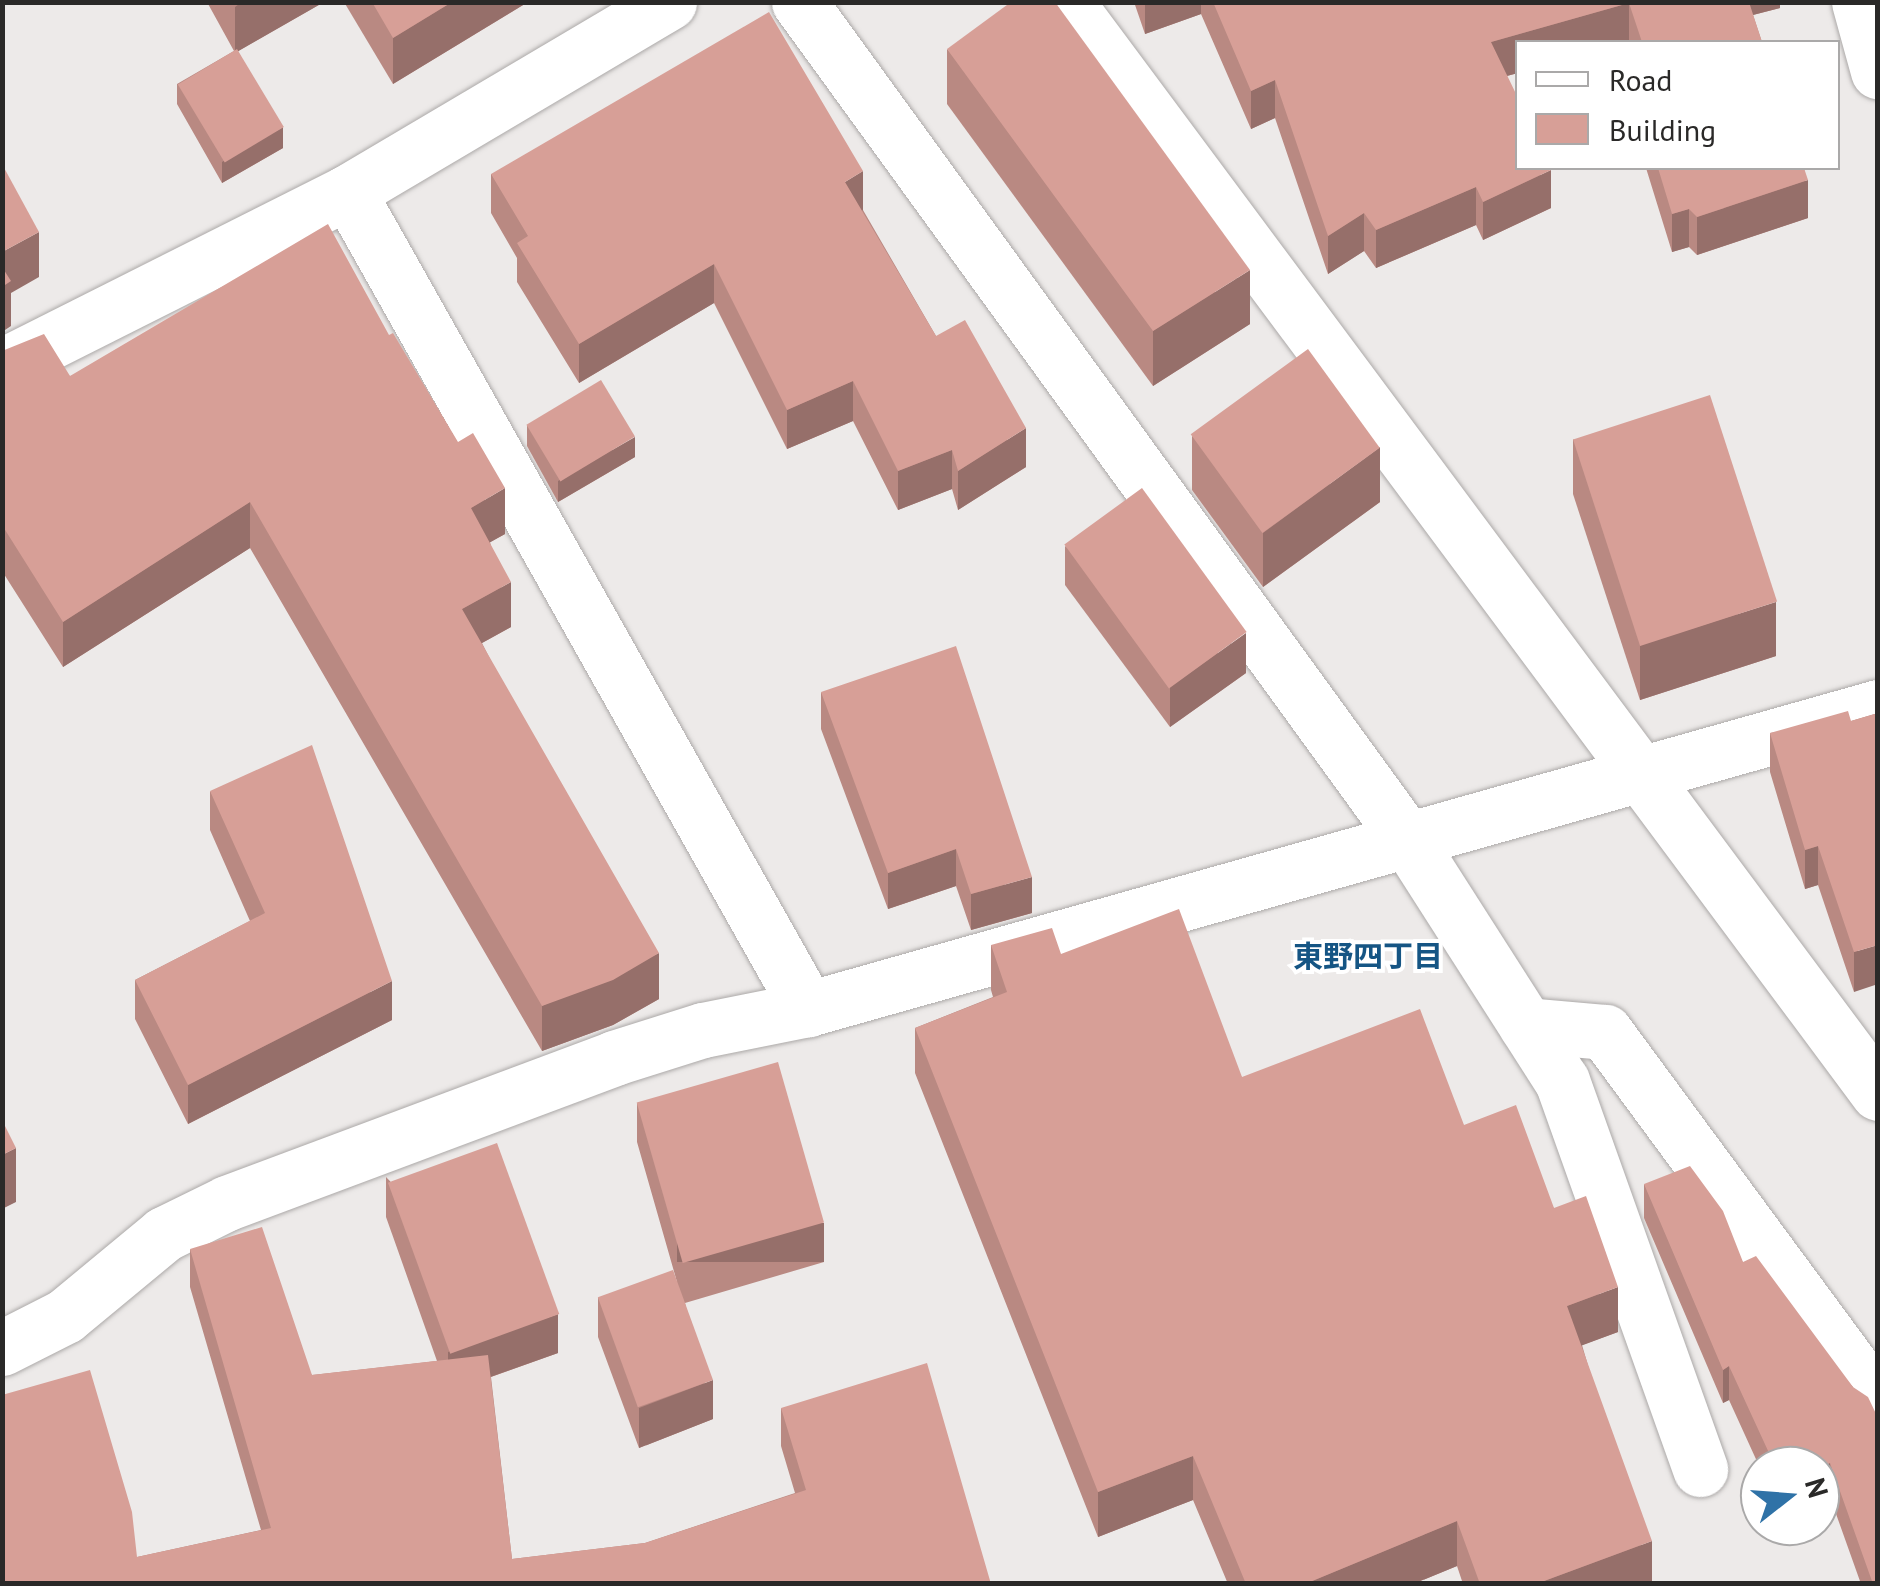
<!DOCTYPE html>
<html>
<head>
<meta charset="utf-8">
<style>
  body { margin:0 }
  #map { position:relative; width:1880px; height:1586px; overflow:hidden; background:#edeae9; font-family:"PT Sans","Noto Sans JP",sans-serif }
  div>[style] { position:absolute }
  .roads { filter:drop-shadow(0 0 2px #aca9a8) drop-shadow(0 0 2px #aca9a8) }
  .minor>* { height:55px; margin:-27.5px; padding:0 27.5px; transform-origin:27.5px; border-radius:27.5px; background:#fff }
  .wall>* { inset:0; background:#b98982 }
  .shaded-wall>* { inset:0; background:#966f6a; transform-origin:0 0 }
  .building>* { inset:0; background:#d79f97; transform-origin:0 0 }
  span { translate:-50% -50%; white-space:nowrap; text-align:center; line-height:1.15; -webkit-text-stroke:8px #fff; paint-order:stroke }
  .neighbourhood-label { font-size:30px; color:#155584; font-weight:700 }
  .frame { position:absolute; inset:0; border:5px solid #2a2928; pointer-events:none }
  .legend { position:absolute; left:1515px; top:40px; width:325px; height:130px; box-sizing:border-box; background:#fff; border:2px solid #aaa9a9; margin:0; padding:12px 18px; list-style:none; font-size:30px; color:#2a2928 }
  .legend li { display:flex; align-items:center; gap:20px; height:50px }
  .legend b { width:50px; border:2px solid #aaa9a9 }
  .north { position:absolute; left:1740px; top:1446px; width:100px; height:100px; box-sizing:border-box; background:#fff; border:2px solid #aaa9a9; border-radius:50%; rotate:73deg; font-size:28px; font-weight:700; line-height:40px; text-align:center; color:#2a2928 }
  .north::after { content:''; display:block; margin:auto; width:35px; height:45px; background:#2f72a7; clip-path:polygon(50% 0,100% 100%,50% 72%,0 100%) }
</style>
</head>
<body>
<div id="map">
  <div class="roads">
    <div class="minor">
      <div style="left:799px;top:2px;width:1035px;rotate:54.01deg"></div>
      <div style="left:1407px;top:839px;width:287px;rotate:57.4deg"></div>
      <div style="left:1562px;top:1081px;width:412px;rotate:70.4deg"></div>
      <div style="left:1066px;top:2px;width:1360px;rotate:53.34deg"></div>
      <div style="left:1859px;top:2px;width:72px;rotate:74.6deg"></div>
      <div style="left:348px;top:192px;width:938px;rotate:60.62deg"></div>
      <div style="left:808px;top:1009px;width:1112px;rotate:-15.76deg"></div>
      <div style="left:2px;top:366px;width:387px;rotate:-26.7deg"></div>
      <div style="left:348px;top:192px;width:373px;rotate:-30.6deg"></div>
      <div style="left:1526px;top:1025px;width:79px;rotate:5.1deg"></div>
      <div style="left:1605px;top:1032px;width:460px;rotate:53.6deg"></div>
      <div style="left:2px;top:1348px;width:71px;rotate:-26.9deg"></div>
      <div style="left:65px;top:1316px;width:129px;rotate:-39.6deg"></div>
      <div style="left:164px;top:1234px;width:70px;rotate:-26.2deg"></div>
      <div style="left:227px;top:1203px;width:413px;rotate:-20.5deg"></div>
      <div style="left:614px;top:1058px;width:93px;rotate:-17.5deg"></div>
      <div style="left:703px;top:1030px;width:107px;rotate:-11.3deg"></div>
    </div>
  </div>
  <div class="wall">
    <div style="clip-path:polygon(207px 2px,324px 2px,238px 51px,283px 148px,222px 183px,177px 104px,177px 84px,234px 51px)"></div>
    <div style="clip-path:polygon(344px 2px,528px 2px,393px 84px)"></div>
    <div style="clip-path:polygon(1134px 2px,1780px 2px,1780px 8px,1753px 15px,1762px 42px,1629px 42px,1629px 41px,1623px 42px,1518px 42px,1518px 73px,1507px 76px,1551px 208px,1483px 240px,1476px 225px,1376px 268px,1364px 251px,1328px 274px,1275px 118px,1251px 129px,1201px 14px,1145px 34px)"></div>
    <div style="clip-path:polygon(947px 49px,1250px 324px,1153px 386px,947px 104px)"></div>
    <div style="clip-path:polygon(1646px 168px,1804px 168px,1808px 218px,1697px 255px,1689px 247px,1672px 252px)"></div>
    <div style="clip-path:polygon(491px 174px,863px 210px,936px 336px,1026px 467px,958px 510px,952px 489px,898px 510px,853px 421px,787px 449px,714px 303px,579px 383px,517px 282px,517px 258px,491px 213px)"></div>
    <div style="clip-path:polygon(389px 335px,505px 534px,490px 542px,511px 627px,482px 643px,659px 999px,613px 1025px,542px 1051px,250px 548px,63px 667px,2px 571px,2px 351px,70px 376px)"></div>
    <div style="clip-path:polygon(527px 425px,635px 457px,558px 502px,527px 446px)"></div>
    <div style="clip-path:polygon(1192px 436px,1380px 502px,1263px 587px,1192px 490px)"></div>
    <div style="clip-path:polygon(1573px 439px,1776px 656px,1640px 700px,1573px 494px)"></div>
    <div style="clip-path:polygon(1065px 546px,1246px 673px,1170px 727px,1065px 585px)"></div>
    <div style="clip-path:polygon(821px 692px,1032px 913px,971px 930px,956px 886px,888px 909px,821px 729px)"></div>
    <div style="clip-path:polygon(1878px 713px,1854px 992px,1818px 885px,1805px 889px,1770px 772px,1770px 733px,1851px 721px)"></div>
    <div style="clip-path:polygon(210px 791px,392px 1020px,188px 1124px,135px 1019px,135px 980px,250px 921px,210px 830px)"></div>
    <div style="clip-path:polygon(991px 945px,1061px 954px,1242px 1077px,1464px 1125px,1554px 1208px,1618px 1332px,1582px 1345px,1652px 1584px,1463px 1584px,1457px 1566px,1413px 1584px,1228px 1584px,1193px 1500px,1098px 1537px,915px 1073px,915px 1028px,993px 997px,991px 990px)"></div>
    <div style="clip-path:polygon(637px 1103px,824px 1262px,685px 1303px,713px 1419px,639px 1448px,598px 1337px,598px 1298px,677px 1282px,637px 1142px)"></div>
    <div style="clip-path:polygon(386px 1177px,558px 1353px,491px 1377px,512px 1559px,645px 1543px,795px 1493px,781px 1446px,781px 1408px,991px 1584px,137px 1557px,261px 1530px,190px 1287px,190px 1249px,312px 1375px,437px 1361px,386px 1217px)"></div>
    <div style="clip-path:polygon(1644px 1184px,1743px 1262px,1853px 1387px,1878px 1584px,1861px 1584px,1830px 1497px,1820px 1501px,1820px 1466px,1760px 1466px,1760px 1468px,1729px 1400px,1723px 1403px,1644px 1218px)"></div>
  </div>
  <div class="shaded-wall">
    <div style="clip-path:polygon(242px 2px,324px 2px,235px 53px,235px 7px)"></div>
    <div style="clip-path:polygon(452px 2px,528px 2px,393px 84px,393px 38px)"></div>
    <div style="clip-path:polygon(1145px 2px,1201px 2px,1201px 14px,1145px 34px)"></div>
    <div style="clip-path:polygon(1741px 2px,1780px 2px,1780px 8px,1741px 18px)"></div>
    <div style="clip-path:polygon(1629px 3px,1629px 41px,1623px 42px,1518px 42px,1518px 73px,1491px 80px,1491px 42px)"></div>
    <div style="clip-path:polygon(1275px 80px,1275px 118px,1251px 129px,1251px 91px)"></div>
    <div style="clip-path:polygon(283px 127px,283px 148px,222px 183px,222px 162px)"></div>
    <div style="clip-path:polygon(1551px 170px,1551px 208px,1483px 240px,1483px 202px)"></div>
    <div style="clip-path:polygon(863px 171px,863px 210px,845px 221px,845px 182px)"></div>
    <div style="clip-path:polygon(1808px 180px,1808px 218px,1697px 255px,1697px 217px)"></div>
    <div style="clip-path:polygon(1476px 187px,1476px 225px,1376px 268px,1376px 230px)"></div>
    <div style="clip-path:polygon(1689px 209px,1689px 247px,1672px 252px,1672px 214px)"></div>
    <div style="clip-path:polygon(1364px 213px,1364px 251px,1328px 274px,1328px 236px)"></div>
    <div style="clip-path:polygon(39px 232px,39px 277px,11px 293px,11px 326px,2px 332px,2px 252px)"></div>
    <div style="clip-path:polygon(714px 264px,714px 303px,579px 383px,579px 344px)"></div>
    <div style="clip-path:polygon(1250px 270px,1250px 324px,1153px 386px,1153px 331px)"></div>
    <div style="clip-path:polygon(853px 381px,853px 421px,787px 449px,787px 410px)"></div>
    <div style="clip-path:polygon(1026px 428px,1026px 467px,958px 510px,958px 471px)"></div>
    <div style="clip-path:polygon(635px 437px,635px 457px,558px 502px,558px 481px)"></div>
    <div style="clip-path:polygon(1380px 447px,1380px 502px,1263px 587px,1263px 533px)"></div>
    <div style="clip-path:polygon(952px 450px,952px 489px,898px 510px,898px 471px)"></div>
    <div style="clip-path:polygon(505px 488px,505px 534px,471px 553px,471px 508px)"></div>
    <div style="clip-path:polygon(250px 502px,250px 548px,63px 667px,63px 622px)"></div>
    <div style="clip-path:polygon(511px 582px,511px 627px,462px 654px,462px 609px)"></div>
    <div style="clip-path:polygon(1776px 602px,1776px 656px,1640px 700px,1640px 645px)"></div>
    <div style="clip-path:polygon(1246px 633px,1246px 673px,1170px 727px,1170px 687px)"></div>
    <div style="clip-path:polygon(1818px 846px,1818px 885px,1805px 889px,1805px 850px)"></div>
    <div style="clip-path:polygon(956px 849px,956px 886px,888px 909px,888px 873px)"></div>
    <div style="clip-path:polygon(1032px 877px,1032px 913px,971px 930px,971px 894px)"></div>
    <div style="clip-path:polygon(1878px 945px,1878px 984px,1854px 992px,1854px 952px)"></div>
    <div style="clip-path:polygon(659px 953px,659px 999px,613px 1025px,542px 1051px,542px 1006px)"></div>
    <div style="clip-path:polygon(392px 981px,392px 1020px,188px 1124px,188px 1085px)"></div>
    <div style="clip-path:polygon(16px 1148px,16px 1202px,2px 1209px,2px 1155px)"></div>
    <div style="left:824px;top:1223px;width:39px;height:147px;rotate:90deg"></div>
    <div style="clip-path:polygon(1618px 1287px,1618px 1332px,1567px 1351px,1567px 1306px)"></div>
    <div style="clip-path:polygon(558px 1314px,558px 1353px,448px 1392px,448px 1352px)"></div>
    <div style="clip-path:polygon(1729px 1366px,1729px 1400px,1723px 1403px,1723px 1370px)"></div>
    <div style="clip-path:polygon(713px 1380px,713px 1419px,639px 1448px,639px 1408px)"></div>
    <div style="clip-path:polygon(1193px 1456px,1193px 1500px,1098px 1537px,1098px 1492px)"></div>
    <div style="clip-path:polygon(1830px 1463px,1830px 1497px,1820px 1501px,1820px 1468px)"></div>
    <div style="clip-path:polygon(1457px 1521px,1457px 1566px,1413px 1584px,1305px 1584px)"></div>
    <div style="clip-path:polygon(1652px 1541px,1652px 1584px,1536px 1584px)"></div>
  </div>
  <div class="building">
    <div style="clip-path:polygon(372px 2px,452px 2px,393px 38px)"></div>
    <div style="clip-path:polygon(1011px 2px,1055px 2px,1250px 270px,1153px 331px,947px 49px)"></div>
    <div style="clip-path:polygon(1213px 2px,1749px 2px,1762px 42px,1642px 42px,1629px 3px,1491px 42px,1518px 98px,1518px 168px,1550px 168px,1551px 170px,1483px 202px,1476px 187px,1376px 230px,1364px 213px,1328px 236px,1275px 80px,1251px 91px)"></div>
    <div style="clip-path:polygon(769px 12px,863px 171px,845px 182px,936px 336px,965px 320px,1026px 428px,958px 471px,952px 450px,898px 471px,853px 381px,787px 410px,714px 264px,579px 344px,517px 243px,528px 236px,491px 174px)"></div>
    <div style="left:237px;top:49px;width:91px;height:69px;rotate:59deg"></div>
    <div style="clip-path:polygon(2px 164px,39px 232px,2px 252px)"></div>
    <div style="clip-path:polygon(1658px 168px,1804px 168px,1808px 180px,1697px 217px,1689px 209px,1672px 214px)"></div>
    <div style="clip-path:polygon(328px 224px,389px 335px,393px 333px,458px 442px,473px 433px,505px 488px,471px 508px,511px 582px,462px 609px,659px 953px,613px 980px,542px 1006px,250px 502px,63px 622px,2px 525px,2px 351px,44px 334px,70px 376px)"></div>
    <div style="clip-path:polygon(2px 267px,11px 281px,2px 287px)"></div>
    <div style="left:1308px;top:349px;width:122px;height:145px;rotate:54deg"></div>
    <div style="left:601px;top:380px;width:66px;height:87px;rotate:59deg"></div>
    <div style="left:1710px;top:395px;width:217px;height:144px;rotate:72deg"></div>
    <div style="left:1142px;top:488px;width:178px;height:96px;rotate:54deg"></div>
    <div style="clip-path:polygon(956px 646px,1032px 877px,971px 894px,956px 849px,888px 873px,821px 692px)"></div>
    <div style="clip-path:polygon(1848px 711px,1851px 721px,1878px 713px,1878px 945px,1854px 952px,1818px 846px,1805px 850px,1770px 733px)"></div>
    <div style="clip-path:polygon(312px 745px,392px 981px,188px 1085px,135px 980px,265px 913px,210px 791px)"></div>
    <div style="clip-path:polygon(1179px 909px,1242px 1077px,1420px 1009px,1464px 1125px,1516px 1105px,1554px 1208px,1586px 1196px,1618px 1287px,1567px 1306px,1652px 1541px,1536px 1584px,1480px 1584px,1457px 1521px,1305px 1584px,1246px 1584px,1193px 1456px,1098px 1492px,915px 1028px,1007px 992px,991px 945px,1052px 928px,1061px 954px)"></div>
    <div style="left:778px;top:1062px;width:167px;height:147px;rotate:74deg"></div>
    <div style="clip-path:polygon(2px 1120px,16px 1148px,2px 1155px)"></div>
    <div style="left:497px;top:1143px;width:182px;height:116px;rotate:70deg"></div>
    <div style="clip-path:polygon(1690px 1166px,1723px 1211px,1743px 1262px,1756px 1256px,1853px 1387px,1868px 1397px,1878px 1418px,1878px 1584px,1873px 1584px,1830px 1463px,1820px 1468px,1820px 1466px,1775px 1466px,1729px 1366px,1723px 1370px,1644px 1184px)"></div>
    <div style="clip-path:polygon(262px 1227px,312px 1375px,488px 1355px,512px 1559px,645px 1543px,806px 1490px,781px 1408px,927px 1363px,991px 1584px,2px 1584px,2px 1395px,90px 1370px,132px 1512px,137px 1557px,271px 1528px,190px 1249px)"></div>
    <div style="left:673px;top:1270px;width:117px;height:80px;rotate:70deg"></div>
  </div>
  <div class="neighbourhood-label">
    <span style="left:1368px;top:956px">東野四丁目</span>
  </div>
  <div class="frame"></div>
  <ul class="legend">
  <li><b style="height:12px;background:#fff"></b>Road</li>
  <li><b style="height:28px;background:#d79f97"></b>Building</li>
  </ul>
  <div class="north">N</div>
</div>
</body>
</html>
